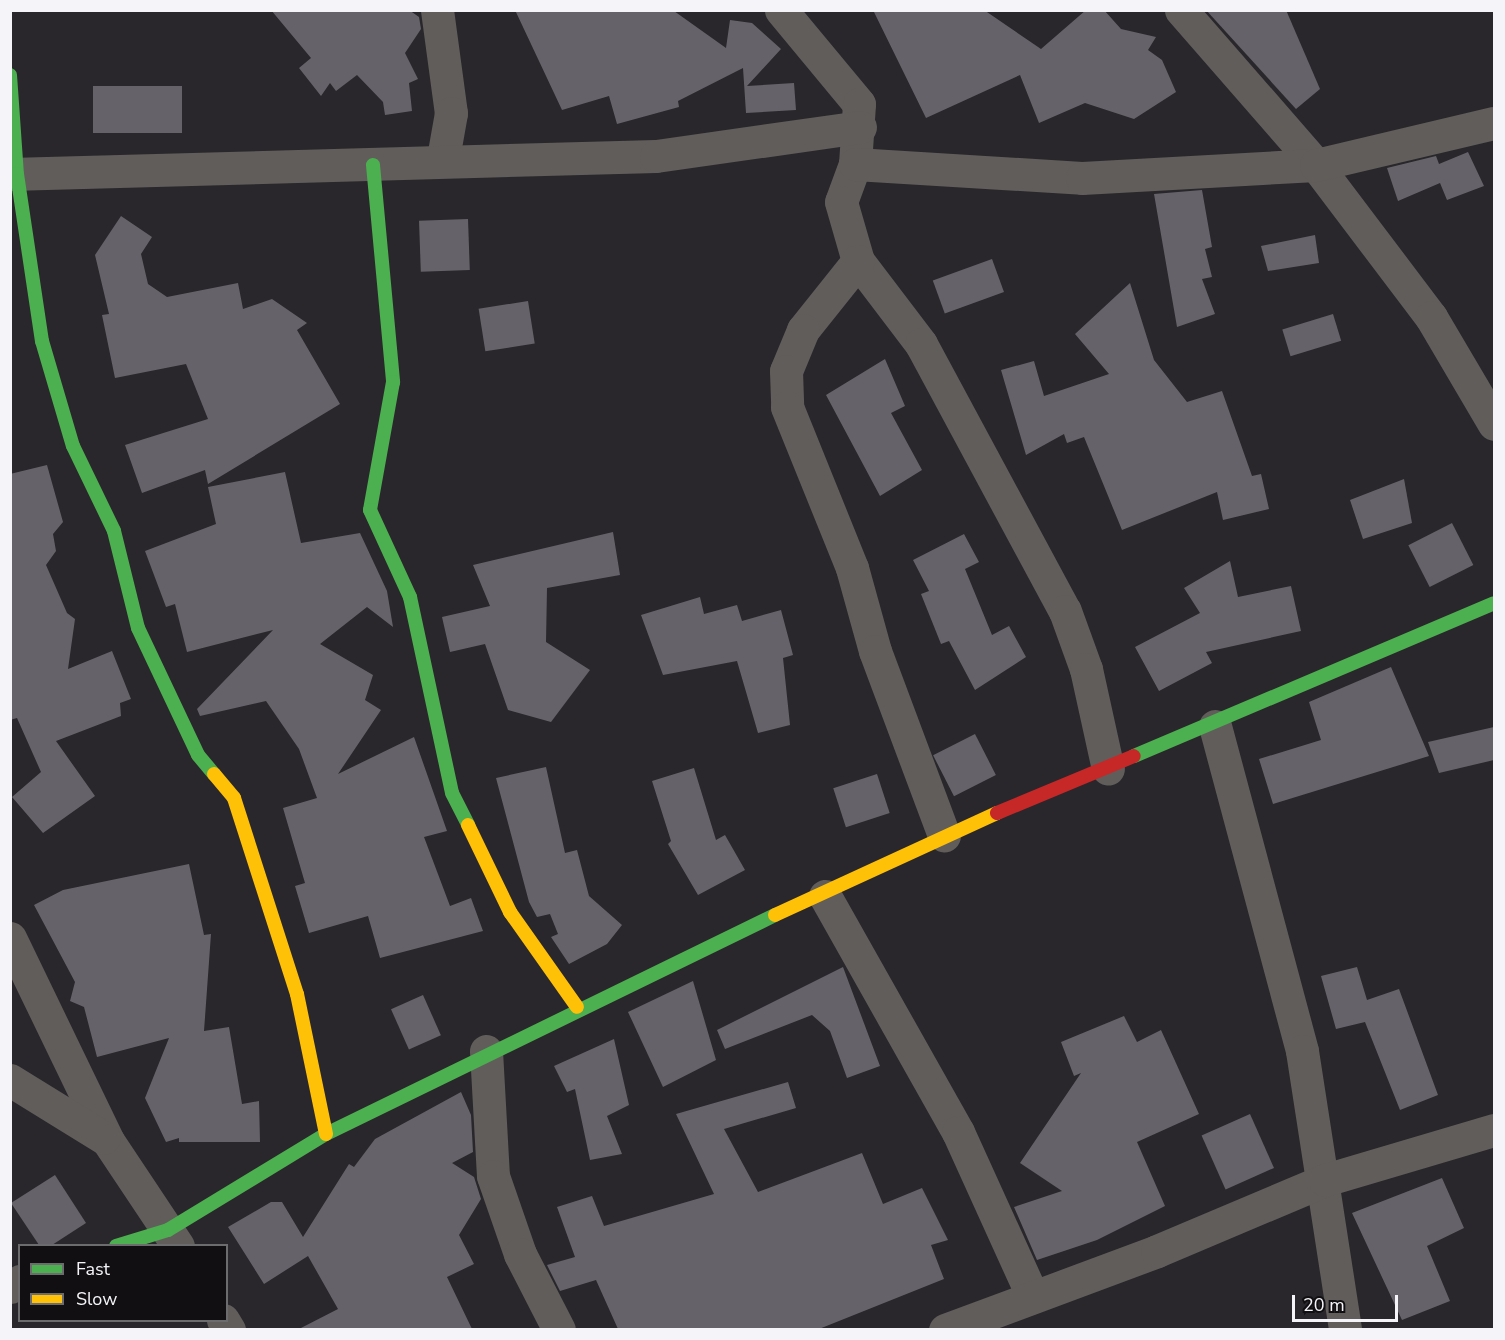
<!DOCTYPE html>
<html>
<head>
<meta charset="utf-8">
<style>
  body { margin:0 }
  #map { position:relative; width:1505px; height:1340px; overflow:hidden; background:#29272b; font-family:"Nunito Sans",sans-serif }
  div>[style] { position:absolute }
  .building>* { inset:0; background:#66626a; transform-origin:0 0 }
  .street>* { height:33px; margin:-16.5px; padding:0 16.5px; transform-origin:16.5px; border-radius:16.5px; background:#615d5b }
  .fast>* { height:14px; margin:-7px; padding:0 7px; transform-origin:7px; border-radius:7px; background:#4caf50 }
  .slow>* { height:14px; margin:-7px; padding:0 7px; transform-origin:7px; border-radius:7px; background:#ffc107 }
  .jam>* { height:14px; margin:-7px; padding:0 7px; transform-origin:7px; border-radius:7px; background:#c62828 }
  span { translate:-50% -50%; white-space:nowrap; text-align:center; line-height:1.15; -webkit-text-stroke:6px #110f12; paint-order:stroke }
  .frame { position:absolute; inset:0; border:12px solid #f5f4f8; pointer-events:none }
  .legend { position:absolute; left:18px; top:1244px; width:210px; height:78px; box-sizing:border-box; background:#110f12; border:2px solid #6c6b6e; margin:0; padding:8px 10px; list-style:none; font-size:18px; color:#f5f4f8 }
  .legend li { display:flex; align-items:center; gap:12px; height:30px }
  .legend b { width:30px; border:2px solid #6c6b6e }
  .scale { position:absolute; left:1292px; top:1295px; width:106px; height:27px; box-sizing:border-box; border:3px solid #f5f4f8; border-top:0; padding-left:8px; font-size:18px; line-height:21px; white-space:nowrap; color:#f5f4f8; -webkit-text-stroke:4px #110f12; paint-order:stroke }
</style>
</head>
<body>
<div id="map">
  <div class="building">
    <div style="clip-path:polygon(271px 10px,409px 10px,419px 17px,421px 29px,405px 53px,418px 79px,409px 83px,412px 111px,385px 115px,383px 102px,357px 75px,336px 91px,330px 83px,321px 96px,299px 68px,311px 58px)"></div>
    <div style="clip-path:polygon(515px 10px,674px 11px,726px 48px,730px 20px,752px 23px,781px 49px,747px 86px,794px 83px,796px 110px,746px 113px,743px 68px,678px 101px,679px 107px,617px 124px,609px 96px,562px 110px)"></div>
    <div style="clip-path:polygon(873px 10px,984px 10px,1041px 49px,1086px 10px,1104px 10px,1121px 29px,1156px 37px,1148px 50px,1162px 60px,1176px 92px,1134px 119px,1085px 103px,1039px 123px,1020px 75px,926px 118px)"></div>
    <div style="clip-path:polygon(1206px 10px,1286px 10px,1320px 89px,1296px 109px)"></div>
    <div style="left:182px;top:86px;width:47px;height:89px;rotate:90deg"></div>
    <div style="clip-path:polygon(1468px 152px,1484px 186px,1447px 200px,1440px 183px,1398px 201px,1387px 168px,1436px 156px,1439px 164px)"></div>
    <div style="clip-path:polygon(1202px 190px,1212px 247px,1205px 249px,1212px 277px,1202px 279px,1215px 314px,1177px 327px,1154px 194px)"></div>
    <div style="clip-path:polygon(121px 216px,152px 237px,141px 254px,148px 284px,167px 297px,238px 283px,243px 309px,272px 299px,307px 323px,297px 330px,340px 404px,208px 484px,205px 470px,142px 493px,125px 445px,208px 419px,186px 364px,115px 378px,102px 315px,109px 314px,95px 255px)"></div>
    <div style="left:468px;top:219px;width:51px;height:49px;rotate:88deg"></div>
    <div style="clip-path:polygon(1315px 235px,1319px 263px,1268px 271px,1261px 246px)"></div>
    <div style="left:992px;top:259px;width:35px;height:63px;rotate:70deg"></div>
    <div style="clip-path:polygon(1130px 283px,1154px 360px,1187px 402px,1222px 391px,1252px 476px,1261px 474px,1269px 509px,1223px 520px,1217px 492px,1122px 530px,1084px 437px,1067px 443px,1064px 434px,1026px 455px,1001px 370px,1034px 361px,1044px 396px,1109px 374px,1075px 334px)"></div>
    <div style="left:528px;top:301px;width:43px;height:50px;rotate:81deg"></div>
    <div style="left:1333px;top:314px;width:28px;height:53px;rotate:73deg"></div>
    <div style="clip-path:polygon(885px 359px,905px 406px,891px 413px,922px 470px,880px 496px,826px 395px)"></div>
    <div style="clip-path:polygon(47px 465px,63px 522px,53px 534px,56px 551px,46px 565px,67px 613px,75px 619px,68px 669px,112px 651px,131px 699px,120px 703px,121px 716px,56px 741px,95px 796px,43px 833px,12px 797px,41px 772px,17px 718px,10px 720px,10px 474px)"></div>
    <div style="clip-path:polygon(285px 472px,301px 543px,360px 533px,387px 591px,393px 627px,367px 607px,320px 644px,373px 675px,365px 700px,381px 710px,338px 774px,414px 737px,447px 831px,424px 837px,450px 906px,471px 898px,483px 931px,380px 958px,368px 916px,309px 933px,295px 886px,305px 883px,283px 808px,317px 798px,299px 749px,266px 701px,200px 716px,197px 709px,273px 630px,187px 652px,175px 604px,166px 607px,145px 551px,216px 524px,208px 487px)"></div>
    <div style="clip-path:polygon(1404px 479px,1412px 523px,1363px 539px,1350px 500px)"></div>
    <div style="left:1452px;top:523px;width:47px;height:49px;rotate:63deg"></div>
    <div style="clip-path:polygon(613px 532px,620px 575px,547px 588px,546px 642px,590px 670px,551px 722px,508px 710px,485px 644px,450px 652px,442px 617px,490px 606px,473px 565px)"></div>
    <div style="clip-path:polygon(964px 534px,979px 562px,965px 569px,992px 635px,1009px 626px,1026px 657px,975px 690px,949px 641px,941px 644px,921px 594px,929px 591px,913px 560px)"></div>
    <div style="clip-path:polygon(1230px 561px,1238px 597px,1291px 586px,1301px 631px,1206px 652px,1212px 663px,1159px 691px,1135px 647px,1200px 613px,1184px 588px)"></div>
    <div style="clip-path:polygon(700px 597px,704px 614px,737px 605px,742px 621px,781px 610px,793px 655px,783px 658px,790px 725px,758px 733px,737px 661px,663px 675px,641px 615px)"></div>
    <div style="clip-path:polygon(1391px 667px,1429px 756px,1273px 804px,1259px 759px,1321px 740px,1309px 702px)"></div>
    <div style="clip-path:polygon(1494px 727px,1494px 760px,1439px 773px,1428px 742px)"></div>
    <div style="left:975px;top:734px;width:46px;height:47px;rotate:63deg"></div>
    <div style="clip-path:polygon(546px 767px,565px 853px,577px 850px,589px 896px,622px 925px,607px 944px,569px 964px,551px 937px,558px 934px,550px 914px,537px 917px,529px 902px,496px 778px)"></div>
    <div style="clip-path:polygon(694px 768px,716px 840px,725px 835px,745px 870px,698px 895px,668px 844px,671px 841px,652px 781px)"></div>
    <div style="left:877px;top:774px;width:41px;height:46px;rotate:72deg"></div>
    <div style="clip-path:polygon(189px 864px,204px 935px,211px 934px,204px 1031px,229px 1027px,242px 1104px,259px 1101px,260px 1142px,179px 1142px,179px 1138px,166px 1142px,145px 1098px,169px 1038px,97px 1057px,84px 1007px,70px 1001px,75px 982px,34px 905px,63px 890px)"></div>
    <div style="clip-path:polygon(843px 967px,880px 1066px,847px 1078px,830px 1031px,812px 1015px,725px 1049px,717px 1030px)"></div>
    <div style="clip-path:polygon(1357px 967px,1367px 1000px,1399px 989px,1438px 1095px,1400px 1110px,1365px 1022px,1336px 1029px,1321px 976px)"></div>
    <div style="clip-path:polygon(693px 981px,716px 1060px,663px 1087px,628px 1012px)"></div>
    <div style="left:423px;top:995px;width:44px;height:35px;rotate:66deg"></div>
    <div style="clip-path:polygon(1124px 1016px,1137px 1042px,1161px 1030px,1199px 1114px,1137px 1142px,1165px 1206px,1097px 1240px,1037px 1260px,1014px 1207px,1062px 1191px,1020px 1163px,1081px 1073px,1074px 1076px,1061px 1042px)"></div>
    <div style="clip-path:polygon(614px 1039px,629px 1105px,607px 1116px,622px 1154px,590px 1160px,575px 1089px,567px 1092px,554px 1066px)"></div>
    <div style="clip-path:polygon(788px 1082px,796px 1108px,724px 1129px,758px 1192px,862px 1153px,883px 1204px,922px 1188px,948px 1240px,931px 1245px,944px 1279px,819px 1329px,618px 1329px,596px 1280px,560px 1291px,547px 1265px,575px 1257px,557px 1207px,592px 1196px,604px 1226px,714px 1194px,676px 1114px)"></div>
    <div style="clip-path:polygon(461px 1092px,471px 1115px,473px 1152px,452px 1163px,474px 1177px,481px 1199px,459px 1235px,474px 1264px,447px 1277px,472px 1329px,299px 1329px,338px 1309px,308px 1256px,264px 1284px,228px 1227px,271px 1202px,282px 1202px,303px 1237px,349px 1164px,354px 1167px,375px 1139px)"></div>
    <div style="left:1250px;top:1114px;width:59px;height:53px;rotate:66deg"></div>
    <div style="clip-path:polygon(55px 1175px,86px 1223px,52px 1245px,39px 1245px,11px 1203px)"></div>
    <div style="clip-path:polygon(1442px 1178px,1464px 1228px,1427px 1246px,1450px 1301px,1402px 1320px,1352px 1213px)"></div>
  </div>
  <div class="street">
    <div style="left:437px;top:10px;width:104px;rotate:82.3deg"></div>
    <div style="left:451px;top:113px;width:46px;rotate:100.1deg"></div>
    <div style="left:781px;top:10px;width:122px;rotate:50.3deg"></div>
    <div style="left:859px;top:104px;width:60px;rotate:93.8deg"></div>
    <div style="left:855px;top:164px;width:40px;rotate:110.2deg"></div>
    <div style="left:841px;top:202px;width:61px;rotate:73.9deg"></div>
    <div style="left:858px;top:261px;width:104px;rotate:52.8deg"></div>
    <div style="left:921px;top:344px;width:303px;rotate:61.7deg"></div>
    <div style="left:1065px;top:611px;width:62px;rotate:70.1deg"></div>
    <div style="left:1086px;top:669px;width:102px;rotate:77.6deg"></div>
    <div style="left:1181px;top:10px;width:206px;rotate:48.9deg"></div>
    <div style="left:1316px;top:165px;width:191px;rotate:52.9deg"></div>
    <div style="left:1431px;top:317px;width:124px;rotate:59.5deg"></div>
    <div style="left:855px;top:164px;width:227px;rotate:3.5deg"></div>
    <div style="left:1082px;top:178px;width:234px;rotate:-3.2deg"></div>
    <div style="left:1316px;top:165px;width:183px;rotate:-13.3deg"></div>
    <div style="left:10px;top:174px;width:646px;rotate:-1.6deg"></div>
    <div style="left:656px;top:156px;width:206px;rotate:-8.1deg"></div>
    <div style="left:858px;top:261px;width:88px;rotate:128.6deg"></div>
    <div style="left:803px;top:330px;width:44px;rotate:112.5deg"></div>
    <div style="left:786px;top:371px;width:36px;rotate:88deg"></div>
    <div style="left:787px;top:407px;width:174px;rotate:68deg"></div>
    <div style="left:852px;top:568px;width:86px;rotate:74.5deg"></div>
    <div style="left:875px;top:651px;width:197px;rotate:69.5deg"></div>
    <div style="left:1215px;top:726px;width:336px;rotate:75deg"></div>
    <div style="left:1302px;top:1051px;width:282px;rotate:81.2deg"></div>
    <div style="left:825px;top:896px;width:271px;rotate:60.6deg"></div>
    <div style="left:958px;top:1132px;width:181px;rotate:65.6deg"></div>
    <div style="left:10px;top:938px;width:225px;rotate:64.2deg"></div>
    <div style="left:108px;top:1141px;width:126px;rotate:56.3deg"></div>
    <div style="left:486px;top:1051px;width:125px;rotate:86.8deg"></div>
    <div style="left:493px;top:1176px;width:83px;rotate:70.9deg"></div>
    <div style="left:520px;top:1254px;width:85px;rotate:62.8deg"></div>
    <div style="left:10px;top:1080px;width:110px;rotate:31.7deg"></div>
    <div style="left:10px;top:1287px;width:12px;rotate:-31deg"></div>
    <div style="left:223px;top:1320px;width:12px;rotate:59deg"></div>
    <div style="left:945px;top:1330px;width:226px;rotate:-20.4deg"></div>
    <div style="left:1157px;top:1251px;width:182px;rotate:-22.9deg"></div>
    <div style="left:1325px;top:1180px;width:176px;rotate:-16.5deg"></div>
  </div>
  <div class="fast">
    <div style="left:10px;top:75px;width:99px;rotate:86deg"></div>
    <div style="left:17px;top:174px;width:169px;rotate:81.5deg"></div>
    <div style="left:42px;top:341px;width:109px;rotate:73.6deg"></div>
    <div style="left:73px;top:446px;width:94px;rotate:64.2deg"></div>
    <div style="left:114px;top:531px;width:100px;rotate:76.1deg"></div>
    <div style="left:138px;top:628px;width:140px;rotate:64.7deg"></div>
    <div style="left:198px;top:755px;width:25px;rotate:50deg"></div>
    <div style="left:373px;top:165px;width:218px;rotate:84.7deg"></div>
    <div style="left:393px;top:382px;width:130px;rotate:100.2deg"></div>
    <div style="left:370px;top:510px;width:96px;rotate:65.3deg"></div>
    <div style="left:410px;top:597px;width:200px;rotate:77.9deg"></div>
    <div style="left:452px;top:793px;width:36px;rotate:63deg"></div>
    <div style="left:1134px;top:756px;width:391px;rotate:-23deg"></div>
    <div style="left:116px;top:1246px;width:54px;rotate:-17.1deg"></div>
    <div style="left:168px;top:1230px;width:185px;rotate:-31.3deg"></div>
    <div style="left:326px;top:1134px;width:500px;rotate:-26deg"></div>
  </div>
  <div class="slow">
    <div style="left:214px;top:774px;width:31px;rotate:50deg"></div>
    <div style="left:234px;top:798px;width:206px;rotate:72.2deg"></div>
    <div style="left:297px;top:994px;width:143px;rotate:78.3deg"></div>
    <div style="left:468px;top:825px;width:97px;rotate:64.2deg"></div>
    <div style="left:510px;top:912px;width:116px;rotate:54.8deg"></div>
    <div style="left:775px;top:915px;width:244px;rotate:-24.7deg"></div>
  </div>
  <div class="jam">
    <div style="left:997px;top:813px;width:148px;rotate:-22.6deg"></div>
  </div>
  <div class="frame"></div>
  <ul class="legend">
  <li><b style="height:8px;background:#4caf50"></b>Fast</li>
  <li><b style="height:8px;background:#ffc107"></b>Slow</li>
  </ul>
  <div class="scale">20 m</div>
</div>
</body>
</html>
